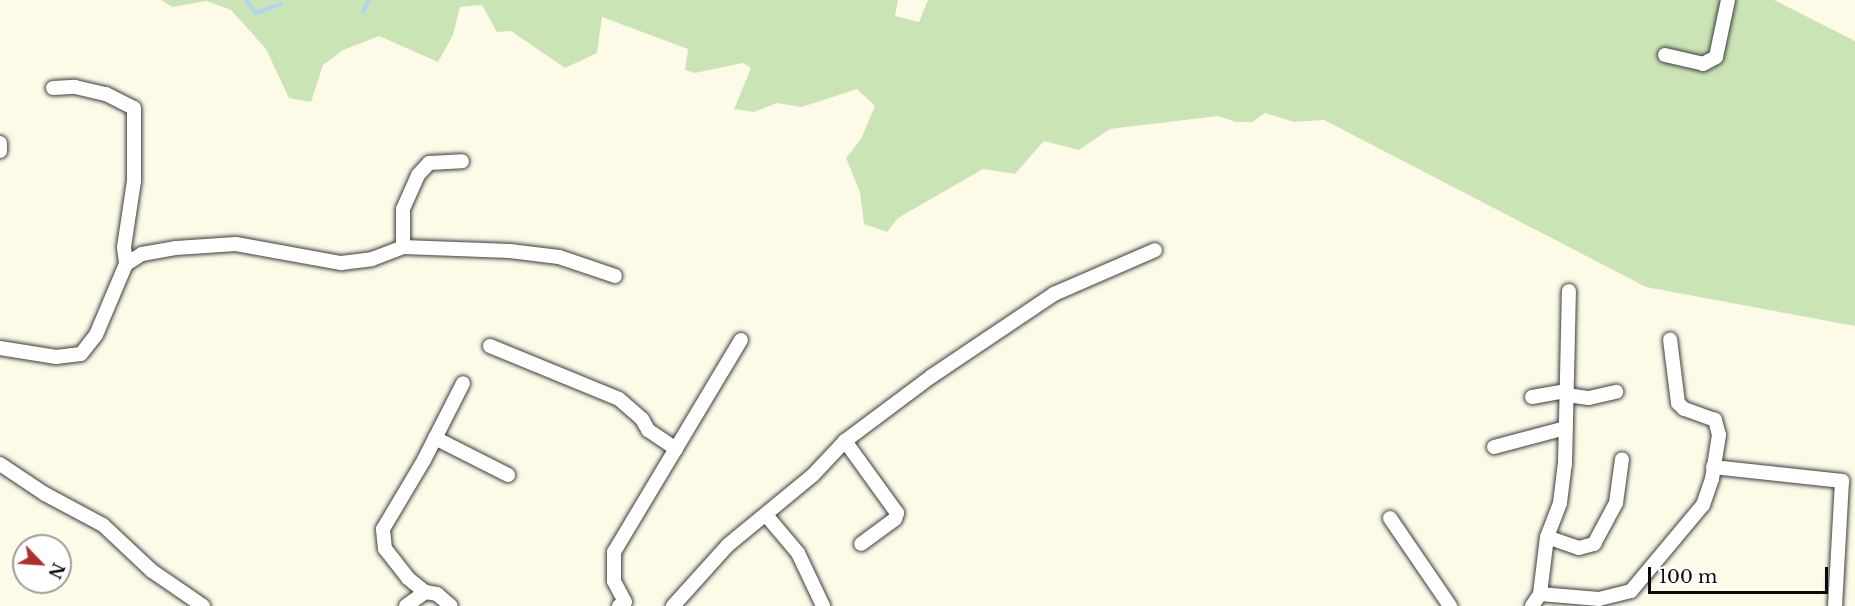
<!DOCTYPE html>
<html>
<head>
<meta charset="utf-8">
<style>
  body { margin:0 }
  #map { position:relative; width:1855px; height:606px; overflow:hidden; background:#fdfbe8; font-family:"Libre Baskerville",serif }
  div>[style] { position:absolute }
  .green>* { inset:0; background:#cbe4b6 }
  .stream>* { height:4px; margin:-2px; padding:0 2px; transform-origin:2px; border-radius:2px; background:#b1d5f1 }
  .roads { filter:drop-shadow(0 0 2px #3d3d3d) drop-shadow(0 0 2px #3d3d3d) }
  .minor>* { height:14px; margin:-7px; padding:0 7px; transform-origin:7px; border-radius:7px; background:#fff }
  span { translate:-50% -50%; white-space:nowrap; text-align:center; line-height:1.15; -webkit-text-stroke:6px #fff; paint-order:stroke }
  .north { position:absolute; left:12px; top:534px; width:60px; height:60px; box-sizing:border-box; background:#fff; border:2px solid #9d9d9d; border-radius:50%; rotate:115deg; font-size:16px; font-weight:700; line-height:24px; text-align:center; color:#0a0a0a }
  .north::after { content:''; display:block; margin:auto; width:21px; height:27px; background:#ae302d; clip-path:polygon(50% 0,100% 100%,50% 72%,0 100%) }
  .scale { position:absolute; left:1648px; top:567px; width:180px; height:27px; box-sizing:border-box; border:3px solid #0a0a0a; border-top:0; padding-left:8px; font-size:18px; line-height:21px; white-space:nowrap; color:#0a0a0a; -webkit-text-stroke:4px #fff; paint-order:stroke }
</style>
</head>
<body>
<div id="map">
  <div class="green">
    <div style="clip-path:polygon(161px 0,898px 0,895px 16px,919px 22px,928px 0,1774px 0,1855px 41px,1855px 326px,1646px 287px,1324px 120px,1294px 122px,1265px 113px,1252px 122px,1236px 122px,1218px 116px,1110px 129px,1079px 150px,1044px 141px,1015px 174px,983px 169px,898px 218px,887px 232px,864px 224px,860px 192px,846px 158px,861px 139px,875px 106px,857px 89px,802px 107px,777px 103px,754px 112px,734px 109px,751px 68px,743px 63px,695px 73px,685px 70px,688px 49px,602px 17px,597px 53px,565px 68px,511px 31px,497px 32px,482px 5px,460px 7px,453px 35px,438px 62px,379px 36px,343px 50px,323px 65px,311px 102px,289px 98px,266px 49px,231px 10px,207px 1px,172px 7px)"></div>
  </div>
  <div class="stream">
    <div style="left:246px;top:0;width:16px;rotate:52deg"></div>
    <div style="left:256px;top:13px;width:27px;rotate:-20deg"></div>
    <div style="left:363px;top:12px;width:13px;rotate:-63deg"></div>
  </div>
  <div class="roads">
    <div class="minor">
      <div style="left:1665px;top:55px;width:39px;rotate:13deg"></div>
      <div style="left:1703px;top:64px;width:15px;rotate:-28deg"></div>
      <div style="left:1716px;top:57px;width:58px;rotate:-78.1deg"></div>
      <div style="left:53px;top:88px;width:22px;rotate:-3deg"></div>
      <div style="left:75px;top:87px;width:32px;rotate:13deg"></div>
      <div style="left:106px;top:94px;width:31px;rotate:27deg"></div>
      <div style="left:134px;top:108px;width:73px;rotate:90deg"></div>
      <div style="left:134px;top:181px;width:67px;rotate:98.6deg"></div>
      <div style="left:124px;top:247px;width:17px;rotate:83deg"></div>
      <div style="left:0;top:143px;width:8px;rotate:90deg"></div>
      <div style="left:403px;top:247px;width:38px;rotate:-90deg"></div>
      <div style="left:403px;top:209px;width:37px;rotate:-66deg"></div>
      <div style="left:418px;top:175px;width:16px;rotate:-47deg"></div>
      <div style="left:429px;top:163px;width:33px;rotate:-3deg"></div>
      <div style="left:490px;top:346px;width:139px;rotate:22.3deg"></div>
      <div style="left:619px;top:399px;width:30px;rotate:41deg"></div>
      <div style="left:642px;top:419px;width:13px;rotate:61deg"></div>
      <div style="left:648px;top:430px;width:34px;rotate:34deg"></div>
      <div style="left:0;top:348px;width:57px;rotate:9.1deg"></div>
      <div style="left:56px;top:357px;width:25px;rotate:-7deg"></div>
      <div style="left:81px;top:354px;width:24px;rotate:-52deg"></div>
      <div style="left:96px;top:335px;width:77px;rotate:-67.1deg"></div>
      <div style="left:126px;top:264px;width:19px;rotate:-32deg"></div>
      <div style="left:142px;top:254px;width:35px;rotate:-10deg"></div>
      <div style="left:176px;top:248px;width:60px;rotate:-3.8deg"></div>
      <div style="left:236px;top:244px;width:107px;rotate:10.3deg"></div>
      <div style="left:341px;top:263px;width:31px;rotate:-7deg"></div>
      <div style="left:372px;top:259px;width:33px;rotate:-21deg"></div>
      <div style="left:403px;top:247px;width:107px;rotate:2.1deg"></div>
      <div style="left:510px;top:251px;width:49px;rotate:7deg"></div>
      <div style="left:559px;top:257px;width:59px;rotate:18.7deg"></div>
      <div style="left:1567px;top:395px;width:22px;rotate:8deg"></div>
      <div style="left:1589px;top:398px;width:28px;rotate:-13deg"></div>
      <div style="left:1532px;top:397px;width:35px;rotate:-10deg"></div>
      <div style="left:435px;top:438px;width:82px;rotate:26.9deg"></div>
      <div style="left:845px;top:441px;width:89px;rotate:54.2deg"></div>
      <div style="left:897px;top:513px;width:6px;rotate:108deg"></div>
      <div style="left:895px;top:519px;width:42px;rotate:143.7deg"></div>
      <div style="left:1494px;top:447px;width:74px;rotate:-14.8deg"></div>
      <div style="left:0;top:464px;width:54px;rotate:33.7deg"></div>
      <div style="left:45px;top:494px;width:66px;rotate:28.1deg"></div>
      <div style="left:103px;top:525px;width:67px;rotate:43.2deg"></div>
      <div style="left:152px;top:571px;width:62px;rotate:34.5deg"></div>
      <div style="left:1713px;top:467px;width:130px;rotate:6.2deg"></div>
      <div style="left:1842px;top:481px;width:125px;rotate:93.2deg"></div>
      <div style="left:766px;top:515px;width:50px;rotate:49.9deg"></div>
      <div style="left:798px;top:553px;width:59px;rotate:64.7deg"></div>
      <div style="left:1390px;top:518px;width:107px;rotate:55.7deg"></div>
      <div style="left:1547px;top:537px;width:34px;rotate:19deg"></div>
      <div style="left:1579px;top:548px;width:16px;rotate:-15deg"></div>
      <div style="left:1594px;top:544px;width:47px;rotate:-61.8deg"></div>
      <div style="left:1616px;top:503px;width:44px;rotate:-82.2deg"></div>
      <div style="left:425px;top:592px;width:22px;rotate:-141deg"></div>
      <div style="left:408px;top:578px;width:37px;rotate:-128deg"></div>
      <div style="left:385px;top:549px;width:20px;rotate:-96deg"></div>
      <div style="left:383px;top:529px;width:80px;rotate:-59.3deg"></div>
      <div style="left:424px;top:460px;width:86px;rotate:-63.1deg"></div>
      <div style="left:1540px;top:594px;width:57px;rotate:-83deg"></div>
      <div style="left:1547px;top:537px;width:36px;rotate:-69deg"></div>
      <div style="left:1560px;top:503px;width:39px;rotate:-83deg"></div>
      <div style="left:1565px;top:464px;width:173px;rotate:-88.7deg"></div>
      <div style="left:406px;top:606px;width:24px;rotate:-36deg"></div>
      <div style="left:425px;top:592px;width:12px;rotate:9deg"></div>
      <div style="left:437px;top:594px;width:18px;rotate:41deg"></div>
      <div style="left:619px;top:606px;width:7px;rotate:-34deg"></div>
      <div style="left:625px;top:602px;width:24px;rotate:-118deg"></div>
      <div style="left:614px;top:581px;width:29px;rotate:-90deg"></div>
      <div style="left:614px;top:552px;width:247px;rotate:-59.1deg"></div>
      <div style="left:673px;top:606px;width:82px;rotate:-48deg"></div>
      <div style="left:728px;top:545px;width:110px;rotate:-39.5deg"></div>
      <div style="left:813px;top:475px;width:47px;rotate:-46.7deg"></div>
      <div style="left:845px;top:441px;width:109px;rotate:-36.8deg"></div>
      <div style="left:932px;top:376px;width:147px;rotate:-33.9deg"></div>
      <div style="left:1054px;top:294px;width:110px;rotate:-23.5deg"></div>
      <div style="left:1532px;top:606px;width:14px;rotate:-56deg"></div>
      <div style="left:1540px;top:594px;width:59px;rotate:4.8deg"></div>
      <div style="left:1599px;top:599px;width:33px;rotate:-14deg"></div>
      <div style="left:1631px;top:591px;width:112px;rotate:-50.1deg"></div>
      <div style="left:1703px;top:505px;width:28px;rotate:-71deg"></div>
      <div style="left:1712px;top:479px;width:45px;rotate:-81deg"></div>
      <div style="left:1719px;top:435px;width:16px;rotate:-105deg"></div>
      <div style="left:1715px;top:420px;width:33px;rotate:-160deg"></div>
      <div style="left:1684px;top:409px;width:8px;rotate:-135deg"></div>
      <div style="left:1678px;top:403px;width:64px;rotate:-97.1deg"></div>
    </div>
  </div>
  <div class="north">N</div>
  <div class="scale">100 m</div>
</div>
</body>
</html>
